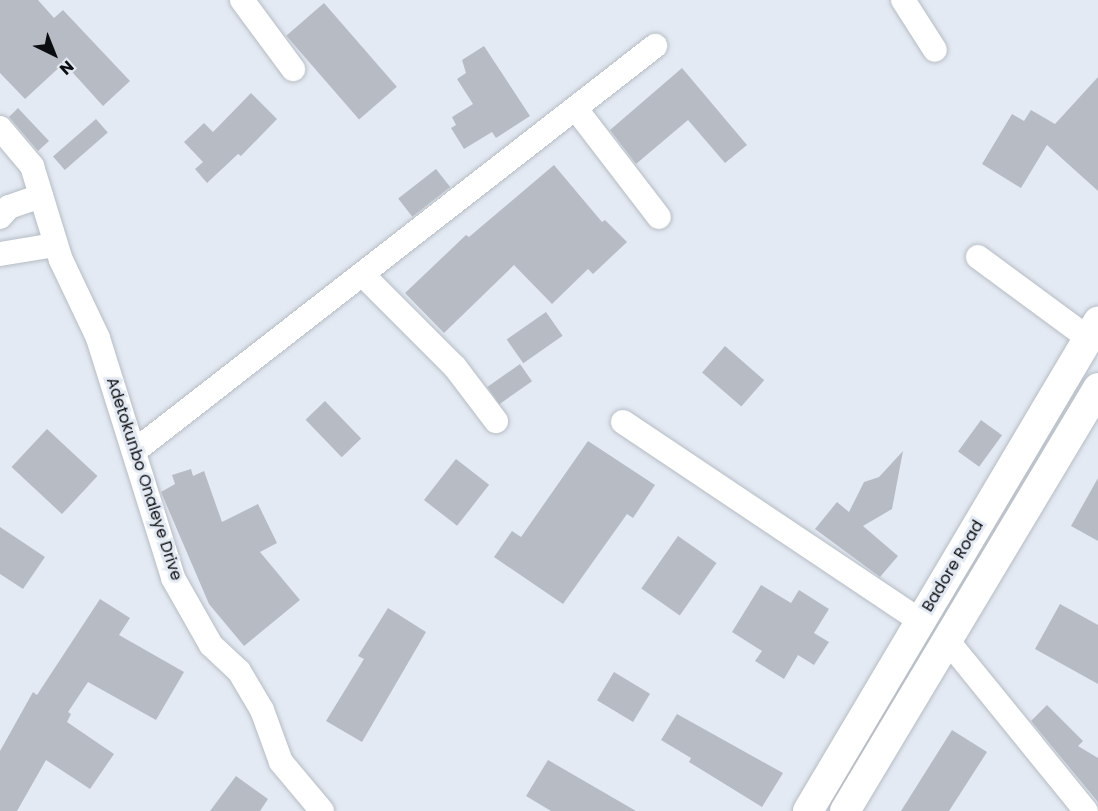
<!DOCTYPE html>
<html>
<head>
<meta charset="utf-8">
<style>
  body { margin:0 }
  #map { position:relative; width:1098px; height:811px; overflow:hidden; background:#e4eaf3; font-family:Poppins,sans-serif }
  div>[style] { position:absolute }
  .building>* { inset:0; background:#b7bcc4; transform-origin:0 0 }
  .roads { filter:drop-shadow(0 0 2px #b6bcc4) drop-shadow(0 0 2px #b6bcc4) }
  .minor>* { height:24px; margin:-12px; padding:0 12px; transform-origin:12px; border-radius:12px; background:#fff }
  .major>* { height:30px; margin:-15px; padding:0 15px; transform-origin:15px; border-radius:15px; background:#fff }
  span { translate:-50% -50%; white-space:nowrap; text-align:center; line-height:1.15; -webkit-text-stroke:6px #e4eaf3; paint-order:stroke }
  .street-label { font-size:16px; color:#0b0d10 }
  .north { position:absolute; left:24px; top:24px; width:60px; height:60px; -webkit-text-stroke:4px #e4eaf3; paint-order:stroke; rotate:137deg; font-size:16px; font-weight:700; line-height:24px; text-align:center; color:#0b0d10 }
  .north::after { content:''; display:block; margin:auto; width:21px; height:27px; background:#0b0d10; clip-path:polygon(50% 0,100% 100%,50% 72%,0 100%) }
</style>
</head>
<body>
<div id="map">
  <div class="building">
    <div style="clip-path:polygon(0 0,38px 0,54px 18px,63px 10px,130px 81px,103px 106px,64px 63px,25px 99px,0 73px)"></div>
    <div style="left:324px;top:3px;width:111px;height:50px;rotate:49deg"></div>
    <div style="clip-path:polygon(484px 46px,530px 116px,496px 138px,492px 132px,464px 149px,451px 128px,456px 125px,452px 117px,473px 104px,457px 79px,466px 73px,462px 60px)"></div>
    <div style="clip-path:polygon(682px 68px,747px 145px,725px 163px,688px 120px,636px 164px,610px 130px)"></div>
    <div style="clip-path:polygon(1098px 77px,1098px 191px,1047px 145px,1021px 188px,982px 164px,1012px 114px,1024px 121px,1031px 110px,1055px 124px)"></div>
    <div style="clip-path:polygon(251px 93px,277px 119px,241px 156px,238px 154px,207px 183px,195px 169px,203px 162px,184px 142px,204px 123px,213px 132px)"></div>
    <div style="clip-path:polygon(18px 108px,49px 141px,38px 151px,9px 117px)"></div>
    <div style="left:96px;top:119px;width:18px;height:57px;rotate:49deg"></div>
    <div style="clip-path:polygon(554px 165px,602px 222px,605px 220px,627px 242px,593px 274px,588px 269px,552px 304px,514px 265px,444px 333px,405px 293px,466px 235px,469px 237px)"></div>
    <div style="left:436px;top:169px;width:23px;height:48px;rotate:52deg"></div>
    <div style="left:546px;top:312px;width:29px;height:48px;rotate:55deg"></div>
    <div style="left:725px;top:346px;width:52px;height:35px;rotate:41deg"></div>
    <div style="left:520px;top:364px;width:21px;height:40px;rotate:55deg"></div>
    <div style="left:325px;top:401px;width:52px;height:27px;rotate:46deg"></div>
    <div style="left:981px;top:420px;width:26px;height:39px;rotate:36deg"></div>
    <div style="left:47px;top:429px;width:69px;height:52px;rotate:43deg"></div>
    <div style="clip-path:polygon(588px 441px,655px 485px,633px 518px,627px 514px,563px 604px,494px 557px,512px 531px,521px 537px)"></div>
    <div style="clip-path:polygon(903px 451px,892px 509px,863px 526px,898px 556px,880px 577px,815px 529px,837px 502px,849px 512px,864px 482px,879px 477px)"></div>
    <div style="left:456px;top:459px;width:42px;height:52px;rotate:38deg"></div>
    <div style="clip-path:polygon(191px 469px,193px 476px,204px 471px,222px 522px,258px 504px,277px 543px,260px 552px,300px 600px,244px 646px,209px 604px,161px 492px,175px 484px,172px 475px)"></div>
    <div style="clip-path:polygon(1098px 478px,1098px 541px,1071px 526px)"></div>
    <div style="clip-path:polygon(0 527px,45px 557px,23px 589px,0 574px)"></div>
    <div style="left:678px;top:536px;width:47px;height:64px;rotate:35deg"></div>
    <div style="clip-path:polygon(761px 585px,791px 603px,799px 590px,829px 609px,814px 633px,829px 642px,814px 665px,798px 655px,784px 679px,755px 661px,762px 651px,732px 632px)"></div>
    <div style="clip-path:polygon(100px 599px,130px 618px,119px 635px,184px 672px,156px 720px,88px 682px,68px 712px,71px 714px,67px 722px,114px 754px,90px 789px,46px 760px,17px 811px,0 811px,0 751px,33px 692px,37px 695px)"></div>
    <div style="clip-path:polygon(1060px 604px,1098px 625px,1098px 684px,1035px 649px)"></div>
    <div style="clip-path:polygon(388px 608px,426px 632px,362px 742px,326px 721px,364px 659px,358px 656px)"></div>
    <div style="left:614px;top:672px;width:42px;height:33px;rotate:31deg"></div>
    <div style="clip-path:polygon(1047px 705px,1083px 741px,1078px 746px,1098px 758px,1098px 802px,1031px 721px)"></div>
    <div style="clip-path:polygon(677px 714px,783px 773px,762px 807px,689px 762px,691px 758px,661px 740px)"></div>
    <div style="clip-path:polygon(952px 730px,987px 752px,949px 811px,901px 811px)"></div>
    <div style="clip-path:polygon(548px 760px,636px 811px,551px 811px,526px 796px)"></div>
    <div style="clip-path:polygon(236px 776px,268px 799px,260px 811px,210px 811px)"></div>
  </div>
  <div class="roads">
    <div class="minor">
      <div style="left:242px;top:0;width:86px;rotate:53.5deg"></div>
      <div style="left:903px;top:0;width:59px;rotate:57.4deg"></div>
      <div style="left:576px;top:109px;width:136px;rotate:52.5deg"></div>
      <div style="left:0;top:128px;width:50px;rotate:49.9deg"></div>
      <div style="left:32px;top:166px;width:98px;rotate:72.9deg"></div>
      <div style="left:61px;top:260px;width:86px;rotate:64.6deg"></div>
      <div style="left:98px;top:338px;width:251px;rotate:72.6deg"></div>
      <div style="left:173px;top:578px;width:77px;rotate:60.4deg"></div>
      <div style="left:211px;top:645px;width:38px;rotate:43deg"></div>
      <div style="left:239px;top:671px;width:45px;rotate:59.5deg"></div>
      <div style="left:262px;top:710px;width:55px;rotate:69.9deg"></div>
      <div style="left:281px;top:762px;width:64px;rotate:50.1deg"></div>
      <div style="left:0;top:217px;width:13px;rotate:-48deg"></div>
      <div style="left:9px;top:207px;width:34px;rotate:-19deg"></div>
      <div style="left:0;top:254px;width:56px;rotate:-9.3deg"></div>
      <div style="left:978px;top:257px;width:137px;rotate:36.4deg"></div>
      <div style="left:363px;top:275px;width:130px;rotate:45deg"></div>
      <div style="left:455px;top:367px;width:68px;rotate:52.8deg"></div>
      <div style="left:623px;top:422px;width:358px;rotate:33.8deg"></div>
      <div style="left:136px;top:450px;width:658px;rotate:-37.9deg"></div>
      <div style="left:947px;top:640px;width:220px;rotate:50.9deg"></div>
    </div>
    <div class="major">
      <div style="left:808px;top:811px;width:569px;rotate:-59.33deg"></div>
      <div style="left:845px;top:811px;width:493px;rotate:-59.1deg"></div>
    </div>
  </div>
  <div class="street-label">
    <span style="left:144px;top:479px;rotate:72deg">Adetokunbo Onaleye Drive</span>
    <span style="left:953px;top:566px;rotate:-59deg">Badore Road</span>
  </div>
  <div class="north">N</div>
</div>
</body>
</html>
